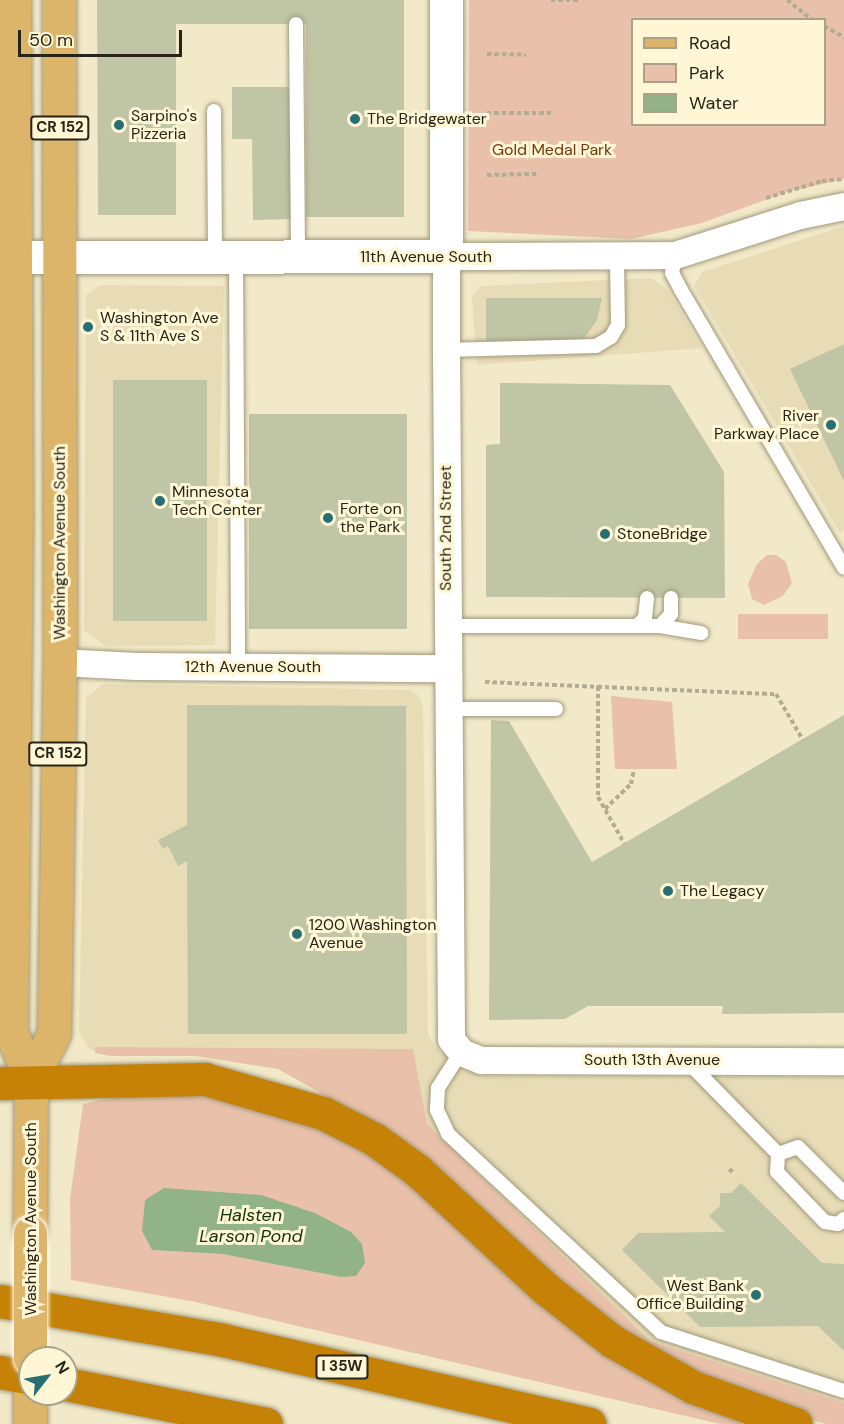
<!DOCTYPE html>
<html>
<head>
<meta charset="utf-8">
<style>
  body { margin:0 }
  #map { position:relative; width:844px; height:1424px; overflow:hidden; background:#f1e9c8; font-family:"DM Sans",sans-serif }
  div>[style] { position:absolute }
  .built>* { inset:0; background:#e7dcb6 }
  .green>* { inset:0; background:#e9c1aa; transform-origin:0 0 }
  .water>* { inset:0; background:#92b288 }
  .building>* { inset:0; background:#bfc5a5; transform-origin:0 0 }
  .path>* { height:4px; margin-top:-2px; transform-origin:0; background:repeating-linear-gradient(90deg,#b2ac92 0 4.5px,transparent 0 7.5px) }
  .roads { filter:drop-shadow(0 0 2px #a1997b) drop-shadow(0 0 2px #a1997b) }
  .lane>* { height:14px; margin:-7px; padding:0 7px; transform-origin:7px; border-radius:7px; background:#fff }
  .street>* { height:27px; margin:-13.5px; padding:0 13.5px; transform-origin:13.5px; border-radius:13.5px; background:#fff }
  .secondary>* { height:33px; margin:-16.5px; padding:0 16.5px; transform-origin:16.5px; border-radius:16.5px; background:#fff }
  .primary>* { height:33px; margin:-16.5px; padding:0 16.5px; transform-origin:16.5px; border-radius:16.5px; background:#dcb46a }
  .highway>* { height:33px; margin:-16.5px; padding:0 16.5px; transform-origin:16.5px; border-radius:16.5px; background:#c58206 }
  .bridges { filter:drop-shadow(0 0 2px #fff) drop-shadow(0 0 2px #fff) }
  .primary-bridge>* { height:33px; margin:-16.5px; padding:0 16.5px; transform-origin:16.5px; border-radius:16.5px; background:#dcb46a }
  .dots>* { width:16px; height:16px; translate:-50% -50%; box-sizing:border-box; border:3px solid #fff6d5; border-radius:50% }
  span { translate:-50% -50%; white-space:nowrap; text-align:center; line-height:1.15; -webkit-text-stroke:6px #fff6d5; paint-order:stroke }
  .shield-label span { padding:2px 4px; background:#fff6d5; border:2px solid; border-radius:4px; -webkit-text-stroke-width:0 }
  .shield-label { font-size:15px; color:#272418; font-weight:700 }
  .poi-label { font-size:16px; color:#272418 }
  .left { translate:0 -50%; text-align:left }
  .right { translate:-100% -50%; text-align:right }
  .park-label { font-size:16px; color:#72360a }
  .street-label { font-size:16px; color:#272418 }
  .water-label { font-size:18px; color:#143306; font-style:italic }
  .legend { position:absolute; left:631px; top:18px; width:195px; height:108px; box-sizing:border-box; background:#fff6d5; border:2px solid #a9a289; margin:0; padding:8px 10px; list-style:none; font-size:18px; color:#272418 }
  .legend li { display:flex; align-items:center; gap:12px; height:30px }
  .legend b { width:30px; border:2px solid #a9a289 }
  .north { position:absolute; left:18px; top:1346px; width:60px; height:60px; box-sizing:border-box; background:#fff6d5; border:2px solid #a9a289; border-radius:50%; rotate:59deg; font-size:16px; font-weight:700; line-height:24px; text-align:center; color:#272418 }
  .north::after { content:''; display:block; margin:auto; width:21px; height:27px; background:#256f75; clip-path:polygon(50% 0,100% 100%,50% 72%,0 100%) }
  .scale { position:absolute; left:18px; top:30px; width:164px; height:27px; box-sizing:border-box; border:3px solid #272418; border-top:0; padding-left:8px; font-size:18px; line-height:21px; white-space:nowrap; color:#272418; -webkit-text-stroke:4px #fff6d5; paint-order:stroke }
</style>
</head>
<body>
<div id="map">
  <div class="built">
    <div style="clip-path:polygon(844px 226px,844px 530px,840px 533px,694px 286px,702px 272px)"></div>
    <div style="clip-path:polygon(651px 278px,668px 290px,702px 348px,477px 365px,472px 296px,481px 286px)"></div>
    <div style="clip-path:polygon(101px 285px,224px 286px,215px 645px,105px 646px,84px 630px,86px 295px)"></div>
    <div style="clip-path:polygon(103px 684px,411px 690px,419px 696px,423px 706px,428px 1034px,436px 1048px,464px 1068px,480px 1076px,844px 1077px,844px 1424px,826px 1424px,697px 1380px,385px 1129px,278px 1069px,196px 1056px,110px 1056px,88px 1048px,79px 1032px,86px 698px)"></div>
  </div>
  <div class="green">
    <div style="clip-path:polygon(evenodd,469px 0,844px 0,844px 179px,787px 192px,702px 223px,631px 239px,468px 231px,469px 0,632px 20px,824px 20px,824px 124px,632px 124px,632px 20px)"></div>
    <div style="clip-path:polygon(767px 555px,776px 555px,786px 562px,792px 583px,783px 596px,764px 605px,752px 599px,748px 584px,757px 564px)"></div>
    <div style="left:738px;top:614px;width:90px;height:25px"></div>
    <div style="clip-path:polygon(611px 696px,672px 702px,677px 769px,615px 769px)"></div>
    <div style="clip-path:polygon(95px 1047px,413px 1049px,427px 1124px,650px 1341px,844px 1403px,844px 1424px,826px 1424px,788px 1413px,608px 1331px,385px 1129px,278px 1069px,196px 1056px,110px 1056px,95px 1053px)"></div>
    <div style="clip-path:polygon(evenodd,179px 1095px,224px 1100px,301px 1119px,367px 1150px,742px 1416px,741px 1424px,720px 1424px,191px 1301px,71px 1280px,70px 1199px,83px 1104px,115px 1097px,179px 1095px,164px 1188px,341px 1277px,222px 1254px,152px 1250px,164px 1188px)"></div>
  </div>
  <div class="water">
    <div style="clip-path:polygon(164px 1188px,261px 1195px,315px 1213px,351px 1232px,362px 1244px,365px 1263px,356px 1276px,341px 1277px,222px 1254px,152px 1250px,142px 1231px,145px 1200px)"></div>
  </div>
  <div class="building">
    <div style="clip-path:polygon(97px 0,404px 0,404px 217px,306px 217px,306px 24px,176px 24px,176px 215px,98px 215px)"></div>
    <div style="clip-path:polygon(232px 87px,293px 87px,294px 219px,253px 220px,252px 139px,232px 139px)"></div>
    <div style="clip-path:polygon(486px 298px,602px 298px,597px 320px,583px 340px,486px 341px)"></div>
    <div style="clip-path:polygon(844px 344px,844px 481px,790px 369px)"></div>
    <div style="left:113px;top:380px;width:94px;height:241px"></div>
    <div style="clip-path:polygon(500px 383px,670px 385px,724px 472px,725px 598px,486px 597px,486px 445px,500px 444px)"></div>
    <div style="left:249px;top:414px;width:158px;height:215px"></div>
    <div style="clip-path:polygon(187px 705px,406px 706px,407px 1034px,188px 1034px,187px 861px,178px 866px,168px 846px,163px 849px,158px 840px,187px 825px)"></div>
    <div style="clip-path:polygon(844px 715px,844px 1013px,722px 1014px,723px 1006px,588px 1006px,565px 1019px,489px 1020px,491px 720px,509px 721px,592px 862px)"></div>
    <div style="clip-path:polygon(741px 1183px,822px 1263px,844px 1264px,844px 1351px,818px 1326px,700px 1327px,622px 1250px,638px 1233px,725px 1232px,709px 1216px,720px 1206px,720px 1193px,731px 1193px)"></div>
  </div>
  <div class="path">
    <div style="left:551px;top:0;width:28px"></div>
    <div style="left:787px;top:0;width:33px;rotate:38deg"></div>
    <div style="left:824px;top:26px;width:23px;rotate:29deg"></div>
    <div style="left:487px;top:54px;width:39px;rotate:1deg"></div>
    <div style="left:487px;top:113px;width:65px"></div>
    <div style="left:487px;top:175px;width:51px;rotate:-1.1deg"></div>
    <div style="left:766px;top:198px;width:59px;rotate:-16.9deg"></div>
    <div style="left:822px;top:181px;width:22px;rotate:-5deg"></div>
    <div style="left:485px;top:682px;width:291px;rotate:2.4deg"></div>
    <div style="left:776px;top:694px;width:53px;rotate:59.6deg"></div>
    <div style="left:598px;top:686px;width:111px;rotate:90deg"></div>
    <div style="left:598px;top:797px;width:53px;rotate:60.5deg"></div>
    <div style="left:605px;top:809px;width:36px;rotate:-44deg"></div>
    <div style="left:631px;top:784px;width:15px;rotate:-79deg"></div>
    <div style="left:729px;top:1172px;width:6px;rotate:-39deg"></div>
  </div>
  <div class="roads">
    <div class="lane">
      <div style="left:296px;top:24px;width:233px;rotate:89.5deg"></div>
      <div style="left:214px;top:111px;width:145px;rotate:89.6deg"></div>
      <div style="left:675px;top:255px;width:18px;rotate:99deg"></div>
      <div style="left:672px;top:273px;width:19px;rotate:62deg"></div>
      <div style="left:681px;top:290px;width:322px;rotate:59.6deg"></div>
      <div style="left:236px;top:257px;width:410px;rotate:89.7deg"></div>
      <div style="left:446px;top:350px;width:150px;rotate:-1.5deg"></div>
      <div style="left:596px;top:346px;width:17px;rotate:-31deg"></div>
      <div style="left:611px;top:337px;width:14px;rotate:-60deg"></div>
      <div style="left:618px;top:325px;width:67px;rotate:-90.9deg"></div>
      <div style="left:447px;top:626px;width:213px"></div>
      <div style="left:660px;top:626px;width:42px;rotate:9.7deg"></div>
      <div style="left:637px;top:626px;width:11px;rotate:-45deg"></div>
      <div style="left:645px;top:618px;width:20px;rotate:-84deg"></div>
      <div style="left:660px;top:626px;width:16px;rotate:-47deg"></div>
      <div style="left:671px;top:614px;width:16px;rotate:-90deg"></div>
      <div style="left:447px;top:709px;width:109px"></div>
      <div style="left:461px;top:1052px;width:43px;rotate:122.6deg"></div>
      <div style="left:438px;top:1088px;width:22px;rotate:93deg"></div>
      <div style="left:437px;top:1110px;width:26px;rotate:65deg"></div>
      <div style="left:448px;top:1134px;width:291px;rotate:42.9deg"></div>
      <div style="left:661px;top:1332px;width:192px;rotate:17.9deg"></div>
      <div style="left:687px;top:1061px;width:130px;rotate:45.6deg"></div>
      <div style="left:778px;top:1154px;width:18px;rotate:93deg"></div>
      <div style="left:777px;top:1172px;width:69px;rotate:46.2deg"></div>
      <div style="left:825px;top:1222px;width:13px;rotate:9deg"></div>
      <div style="left:838px;top:1224px;width:8px;rotate:-40deg"></div>
      <div style="left:778px;top:1154px;width:21px;rotate:-19deg"></div>
      <div style="left:798px;top:1147px;width:65px;rotate:45deg"></div>
    </div>
    <div class="street">
      <div style="left:844px;top:206px;width:45px;rotate:168.4deg"></div>
      <div style="left:800px;top:215px;width:131px;rotate:162.3deg"></div>
      <div style="left:675px;top:255px;width:229px;rotate:179.7deg"></div>
      <div style="left:446px;top:256px;width:94px;rotate:90deg"></div>
      <div style="left:446px;top:350px;width:689px;rotate:89.58deg"></div>
      <div style="left:451px;top:1039px;width:16px;rotate:52deg"></div>
      <div style="left:461px;top:1052px;width:22px;rotate:22deg"></div>
      <div style="left:481px;top:1060px;width:363px;rotate:0.2deg"></div>
      <div style="left:60px;top:662px;width:76px;rotate:3deg"></div>
      <div style="left:136px;top:666px;width:311px;rotate:0.4deg"></div>
    </div>
    <div class="secondary">
      <div style="left:0;top:257px;width:446px;rotate:-0.1deg"></div>
      <div style="left:446px;top:256px;width:256px;rotate:-90deg"></div>
    </div>
    <div class="primary">
      <div style="left:14px;top:0;width:517px;rotate:89.78deg"></div>
      <div style="left:16px;top:517px;width:515px;rotate:90.56deg"></div>
      <div style="left:11px;top:1032px;width:52px;rotate:67.4deg"></div>
      <div style="left:31px;top:1080px;width:153px;rotate:90.4deg"></div>
      <div style="left:31px;top:1080px;width:52px;rotate:-63.9deg"></div>
      <div style="left:54px;top:1033px;width:371px;rotate:-89.1deg"></div>
      <div style="left:60px;top:662px;width:662px;rotate:-90.09deg"></div>
      <div style="left:30px;top:1424px;width:30px;rotate:-90deg"></div>
    </div>
    <div class="highway">
      <div style="left:0;top:1083px;width:205px;rotate:-1.1deg"></div>
      <div style="left:205px;top:1079px;width:123px;rotate:16.1deg"></div>
      <div style="left:323px;top:1113px;width:57px;rotate:27deg"></div>
      <div style="left:374px;top:1139px;width:53px;rotate:35.8deg"></div>
      <div style="left:417px;top:1170px;width:174px;rotate:42.7deg"></div>
      <div style="left:545px;top:1288px;width:85px;rotate:38.3deg"></div>
      <div style="left:612px;top:1341px;width:93px;rotate:29.6deg"></div>
      <div style="left:693px;top:1387px;width:109px;rotate:19.8deg"></div>
      <div style="left:0;top:1301px;width:226px;rotate:9.9deg"></div>
      <div style="left:223px;top:1340px;width:376px;rotate:12.9deg"></div>
      <div style="left:0;top:1372px;width:31px;rotate:11deg"></div>
      <div style="left:66px;top:1384px;width:204px;rotate:11.3deg"></div>
    </div>
  </div>
  <div class="bridges">
    <div class="primary-bridge">
      <div style="left:30px;top:1358px;width:125px;rotate:-90deg"></div>
    </div>
  </div>
  <div class="dots">
    <div style="left:355px;top:119px;background:#256f75"></div>
    <div style="left:119px;top:125px;background:#256f75"></div>
    <div style="left:88px;top:327px;background:#256f75"></div>
    <div style="left:831px;top:425px;background:#256f75"></div>
    <div style="left:160px;top:501px;background:#256f75"></div>
    <div style="left:328px;top:518px;background:#256f75"></div>
    <div style="left:605px;top:534px;background:#256f75"></div>
    <div style="left:668px;top:891px;background:#256f75"></div>
    <div style="left:297px;top:934px;background:#256f75"></div>
    <div style="left:756px;top:1295px;background:#256f75"></div>
  </div>
  <div class="shield-label">
    <span style="left:60px;top:128px">CR 152</span>
    <span style="left:58px;top:754px">CR 152</span>
    <span style="left:342px;top:1367px">I 35W</span>
  </div>
  <div class="poi-label">
    <span class="left" style="left:131px;top:125px">Sarpino's<br>Pizzeria</span>
    <span class="left" style="left:367px;top:119px">The Bridgewater</span>
    <span class="left" style="left:100px;top:327px">Washington Ave<br>S &amp; 11th Ave S</span>
    <span class="right" style="left:819px;top:425px">River<br>Parkway Place</span>
    <span class="left" style="left:172px;top:501px">Minnesota<br>Tech Center</span>
    <span class="left" style="left:340px;top:518px">Forte on<br>the Park</span>
    <span class="left" style="left:617px;top:534px">StoneBridge</span>
    <span class="left" style="left:680px;top:891px">The Legacy</span>
    <span class="left" style="left:309px;top:934px">1200 Washington<br>Avenue</span>
    <span class="right" style="left:744px;top:1295px">West Bank<br>Office Building</span>
  </div>
  <div class="park-label">
    <span style="left:552px;top:150px">Gold Medal Park</span>
  </div>
  <div class="street-label">
    <span style="left:426px;top:257px">11th Avenue South</span>
    <span style="left:446px;top:528px;rotate:-90deg">South 2nd Street</span>
    <span style="left:60px;top:543px;rotate:-90deg">Washington Avenue South</span>
    <span style="left:253px;top:667px">12th Avenue South</span>
    <span style="left:652px;top:1060px">South 13th Avenue</span>
    <span style="left:31px;top:1219px;rotate:-90deg">Washington Avenue South</span>
  </div>
  <div class="water-label">
    <span style="left:251px;top:1226px">Halsten<br>Larson Pond</span>
  </div>
  <ul class="legend">
  <li><b style="height:8px;background:#dcb46a"></b>Road</li>
  <li><b style="height:16px;background:#e9c1aa"></b>Park</li>
  <li><b style="height:16px;background:#92b288"></b>Water</li>
  </ul>
  <div class="north">N</div>
  <div class="scale">50 m</div>
</div>
</body>
</html>
